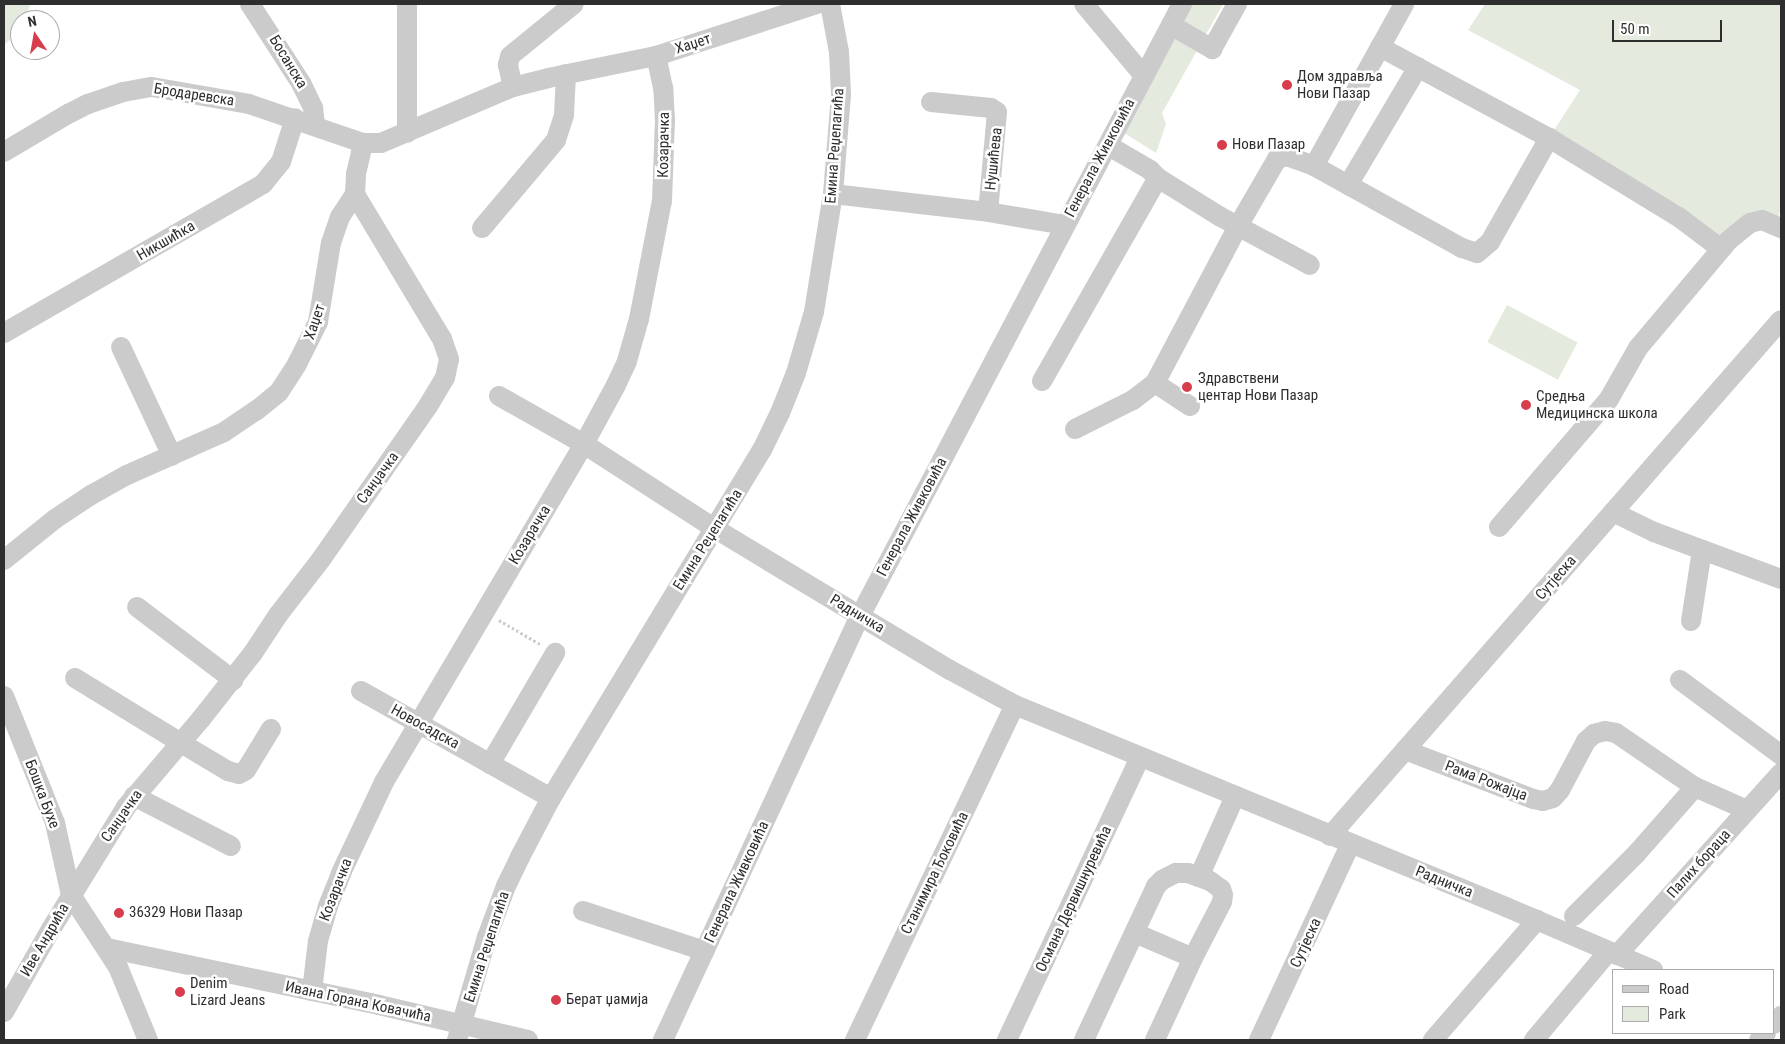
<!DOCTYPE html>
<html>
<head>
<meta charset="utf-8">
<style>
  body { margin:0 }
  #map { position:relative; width:1785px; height:1044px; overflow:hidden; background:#fff; font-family:"Roboto Condensed",sans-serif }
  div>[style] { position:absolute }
  .green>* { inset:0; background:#e4eadd; transform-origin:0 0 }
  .path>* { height:2.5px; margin-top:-1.25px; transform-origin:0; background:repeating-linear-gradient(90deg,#cbcbcb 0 2.5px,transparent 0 5px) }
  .minor>* { height:20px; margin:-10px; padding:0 10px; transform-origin:10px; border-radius:10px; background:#cbcbcb }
  .dots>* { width:14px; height:14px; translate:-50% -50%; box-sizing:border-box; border:2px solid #fff; border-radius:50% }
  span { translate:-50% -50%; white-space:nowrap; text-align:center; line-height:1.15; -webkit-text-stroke:5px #fff; paint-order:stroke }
  .street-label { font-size:15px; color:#2e2e2e }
  .poi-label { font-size:15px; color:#2e2e2e }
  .left { translate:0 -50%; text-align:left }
  .frame { position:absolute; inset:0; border:5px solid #2e2e2e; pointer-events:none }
  .legend { position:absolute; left:1612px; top:969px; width:162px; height:65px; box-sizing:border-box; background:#fff; border:1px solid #ababab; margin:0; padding:6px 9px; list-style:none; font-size:15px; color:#2e2e2e }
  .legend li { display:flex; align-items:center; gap:10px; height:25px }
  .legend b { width:25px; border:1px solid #ababab }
  .north { position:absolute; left:10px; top:10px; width:50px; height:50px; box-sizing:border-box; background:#fff; border:1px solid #ababab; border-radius:50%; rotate:348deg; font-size:14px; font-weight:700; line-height:20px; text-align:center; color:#2e2e2e }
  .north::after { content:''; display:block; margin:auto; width:18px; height:22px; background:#d83d4c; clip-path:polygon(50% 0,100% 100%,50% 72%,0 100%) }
  .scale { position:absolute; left:1612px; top:20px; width:110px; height:22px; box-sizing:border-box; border:2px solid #2e2e2e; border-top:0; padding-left:6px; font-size:15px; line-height:18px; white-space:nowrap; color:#2e2e2e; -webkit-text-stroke:4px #fff; paint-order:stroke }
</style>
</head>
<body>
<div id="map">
  <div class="green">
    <div style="clip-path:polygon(4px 4px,30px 4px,28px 12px,12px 25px,10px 40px,4px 45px)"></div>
    <div style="clip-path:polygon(1182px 4px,1223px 4px,1162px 113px,1166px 124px,1156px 153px,1118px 129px)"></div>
    <div style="clip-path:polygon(1485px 4px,1781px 4px,1781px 205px,1777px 225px,1770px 222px,1721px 249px,1549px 138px,1580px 90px,1468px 30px)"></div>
    <div style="left:1507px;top:305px;width:80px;height:42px;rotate:28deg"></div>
  </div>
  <div class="path">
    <div style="left:499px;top:620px;width:48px;rotate:30.3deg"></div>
  </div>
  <div class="minor">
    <div style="left:250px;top:4px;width:94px;rotate:57.2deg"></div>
    <div style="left:301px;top:83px;width:28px;rotate:64deg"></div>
    <div style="left:313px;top:108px;width:17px;rotate:83deg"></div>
    <div style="left:407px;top:4px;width:129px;rotate:90deg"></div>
    <div style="left:1084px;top:4px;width:94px;rotate:50.2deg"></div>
    <div style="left:1171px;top:25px;width:48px;rotate:30.3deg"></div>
    <div style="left:1212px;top:49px;width:51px;rotate:-60.9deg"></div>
    <div style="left:1380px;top:47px;width:192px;rotate:28.3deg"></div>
    <div style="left:1549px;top:138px;width:153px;rotate:31.4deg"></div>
    <div style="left:1680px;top:218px;width:51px;rotate:37.1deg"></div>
    <div style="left:513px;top:87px;width:23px;rotate:-103deg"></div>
    <div style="left:508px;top:65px;width:9px;rotate:-77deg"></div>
    <div style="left:510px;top:56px;width:82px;rotate:-39.1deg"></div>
    <div style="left:931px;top:102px;width:60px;rotate:5.7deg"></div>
    <div style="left:991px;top:108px;width:7px;rotate:34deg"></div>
    <div style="left:997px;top:112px;width:100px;rotate:95.1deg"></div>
    <div style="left:1109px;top:146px;width:48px;rotate:30.3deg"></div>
    <div style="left:1150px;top:170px;width:11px;rotate:45deg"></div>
    <div style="left:1158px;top:178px;width:72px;rotate:31.9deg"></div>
    <div style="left:1219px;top:216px;width:103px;rotate:28.3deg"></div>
    <div style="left:4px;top:152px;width:74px;rotate:-30.7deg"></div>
    <div style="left:68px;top:114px;width:22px;rotate:-27deg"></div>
    <div style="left:88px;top:104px;width:37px;rotate:-19deg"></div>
    <div style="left:123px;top:92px;width:29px;rotate:-10deg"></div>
    <div style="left:152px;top:87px;width:98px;rotate:9.9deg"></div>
    <div style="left:249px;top:104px;width:120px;rotate:18.9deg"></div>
    <div style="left:363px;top:143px;width:18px"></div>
    <div style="left:381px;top:143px;width:143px;rotate:-23deg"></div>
    <div style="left:513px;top:87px;width:36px;rotate:-14deg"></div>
    <div style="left:548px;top:78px;width:110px;rotate:-11.5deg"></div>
    <div style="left:656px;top:56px;width:169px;rotate:-17.9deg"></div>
    <div style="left:1314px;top:166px;width:185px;rotate:-60.9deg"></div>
    <div style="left:1348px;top:185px;width:137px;rotate:-59.3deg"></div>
    <div style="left:833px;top:194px;width:156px;rotate:6.6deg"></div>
    <div style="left:988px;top:212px;width:78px;rotate:9.6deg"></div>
    <div style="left:482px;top:228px;width:115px;rotate:-49.9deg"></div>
    <div style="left:556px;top:140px;width:26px;rotate:-72deg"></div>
    <div style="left:564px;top:115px;width:41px;rotate:-87.2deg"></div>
    <div style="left:4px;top:333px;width:299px;rotate:-29.9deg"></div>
    <div style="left:263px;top:184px;width:28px;rotate:-51deg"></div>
    <div style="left:281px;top:162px;width:46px;rotate:-72.3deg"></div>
    <div style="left:121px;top:347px;width:120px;rotate:64.9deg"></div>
    <div style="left:1042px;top:381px;width:234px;rotate:-60.3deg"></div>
    <div style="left:1155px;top:383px;width:42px;rotate:33.3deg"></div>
    <div style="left:499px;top:396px;width:98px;rotate:29.5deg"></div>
    <div style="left:584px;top:444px;width:155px;rotate:32.9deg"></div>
    <div style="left:714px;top:528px;width:170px;rotate:31.1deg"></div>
    <div style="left:860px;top:616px;width:105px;rotate:31deg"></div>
    <div style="left:950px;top:670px;width:74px;rotate:28.3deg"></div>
    <div style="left:1015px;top:705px;width:531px;rotate:22.36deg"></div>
    <div style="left:1506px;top:907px;width:160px;rotate:23.2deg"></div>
    <div style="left:1075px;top:429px;width:65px;rotate:-26.6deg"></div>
    <div style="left:1133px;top:400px;width:28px;rotate:-38deg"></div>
    <div style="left:1155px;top:383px;width:178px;rotate:-62.1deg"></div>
    <div style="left:1238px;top:226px;width:78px;rotate:-59.8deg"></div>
    <div style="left:1277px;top:159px;width:10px;rotate:-17deg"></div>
    <div style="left:1287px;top:156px;width:29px;rotate:20deg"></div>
    <div style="left:1314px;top:166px;width:169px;rotate:29deg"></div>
    <div style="left:1462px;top:248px;width:16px;rotate:18deg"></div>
    <div style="left:1477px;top:253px;width:17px;rotate:-40deg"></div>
    <div style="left:1490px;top:242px;width:120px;rotate:-60.4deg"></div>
    <div style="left:1613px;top:512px;width:46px;rotate:26deg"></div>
    <div style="left:1654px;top:532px;width:135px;rotate:20.3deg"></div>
    <div style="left:1499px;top:527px;width:169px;rotate:-49.3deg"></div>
    <div style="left:1609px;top:399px;width:59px;rotate:-60.4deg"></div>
    <div style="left:1638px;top:348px;width:141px;rotate:-49.9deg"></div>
    <div style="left:1729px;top:240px;width:27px;rotate:-39deg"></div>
    <div style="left:1750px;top:223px;width:12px;rotate:-14deg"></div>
    <div style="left:1762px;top:220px;width:21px;rotate:23deg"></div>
    <div style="left:4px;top:560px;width:65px;rotate:-38.8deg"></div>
    <div style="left:55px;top:519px;width:43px;rotate:-33.7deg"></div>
    <div style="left:91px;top:495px;width:41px;rotate:-29.1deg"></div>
    <div style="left:127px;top:475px;width:106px;rotate:-23.9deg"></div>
    <div style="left:224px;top:432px;width:40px;rotate:-34deg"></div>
    <div style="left:257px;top:410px;width:28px;rotate:-39deg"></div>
    <div style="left:279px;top:392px;width:33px;rotate:-57deg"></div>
    <div style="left:297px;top:364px;width:47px;rotate:-63.4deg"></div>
    <div style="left:318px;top:322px;width:80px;rotate:-80.7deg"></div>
    <div style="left:331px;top:243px;width:28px;rotate:-71deg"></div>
    <div style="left:340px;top:217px;width:27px;rotate:-57deg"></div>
    <div style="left:355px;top:194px;width:20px;rotate:-87deg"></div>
    <div style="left:356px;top:174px;width:32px;rotate:-77deg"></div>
    <div style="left:137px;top:607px;width:121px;rotate:37.2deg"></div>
    <div style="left:1691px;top:621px;width:72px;rotate:-81.2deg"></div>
    <div style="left:75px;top:678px;width:124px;rotate:31.5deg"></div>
    <div style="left:181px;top:743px;width:55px;rotate:30.8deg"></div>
    <div style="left:228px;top:771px;width:11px;rotate:15deg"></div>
    <div style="left:239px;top:774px;width:8px;rotate:-30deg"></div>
    <div style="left:246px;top:770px;width:48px;rotate:-58.6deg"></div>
    <div style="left:1680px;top:680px;width:126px;rotate:36.6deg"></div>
    <div style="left:361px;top:691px;width:218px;rotate:29.4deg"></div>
    <div style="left:4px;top:696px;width:137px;rotate:68.1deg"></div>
    <div style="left:55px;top:823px;width:74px;rotate:77.5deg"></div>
    <div style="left:71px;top:895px;width:86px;rotate:56.9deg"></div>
    <div style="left:118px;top:967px;width:79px;rotate:67.7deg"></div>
    <div style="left:1405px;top:750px;width:137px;rotate:20.9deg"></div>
    <div style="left:1533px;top:799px;width:10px;rotate:11deg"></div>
    <div style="left:1543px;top:801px;width:10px;rotate:-17deg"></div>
    <div style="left:1553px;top:798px;width:11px;rotate:-49deg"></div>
    <div style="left:1560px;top:790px;width:55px;rotate:-62deg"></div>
    <div style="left:1586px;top:741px;width:11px;rotate:-41deg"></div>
    <div style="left:1594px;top:734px;width:11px;rotate:-15deg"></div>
    <div style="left:1605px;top:731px;width:11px;rotate:10deg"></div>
    <div style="left:1616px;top:733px;width:96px;rotate:34.4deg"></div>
    <div style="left:1695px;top:787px;width:57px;rotate:23.9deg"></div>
    <div style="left:490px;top:764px;width:129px;rotate:-59.6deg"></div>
    <div style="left:134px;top:796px;width:109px;rotate:27.3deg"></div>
    <div style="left:1330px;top:836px;width:685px;rotate:-48.85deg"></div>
    <div style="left:1199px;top:877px;width:89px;rotate:-66deg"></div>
    <div style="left:583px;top:911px;width:128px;rotate:18.2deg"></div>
    <div style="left:1574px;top:916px;width:89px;rotate:-45deg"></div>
    <div style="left:1637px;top:853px;width:88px;rotate:-48.7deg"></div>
    <div style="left:1135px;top:933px;width:63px;rotate:23.3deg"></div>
    <div style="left:1193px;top:958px;width:90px;rotate:114.9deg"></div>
    <div style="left:107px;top:948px;width:278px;rotate:11.8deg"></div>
    <div style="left:379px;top:1005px;width:153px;rotate:13.2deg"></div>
    <div style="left:1617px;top:955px;width:245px;rotate:-48deg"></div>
    <div style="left:312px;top:991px;width:50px;rotate:-83.2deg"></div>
    <div style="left:318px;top:941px;width:36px;rotate:-74deg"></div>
    <div style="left:328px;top:906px;width:35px;rotate:-68deg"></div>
    <div style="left:341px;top:873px;width:101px;rotate:-64.7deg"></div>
    <div style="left:384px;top:782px;width:393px;rotate:-59.4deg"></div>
    <div style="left:584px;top:444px;width:67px;rotate:-61.5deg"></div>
    <div style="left:616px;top:385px;width:26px;rotate:-65deg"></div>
    <div style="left:627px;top:361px;width:44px;rotate:-74.1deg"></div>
    <div style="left:639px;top:319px;width:120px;rotate:-79deg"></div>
    <div style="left:662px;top:201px;width:80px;rotate:-87.9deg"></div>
    <div style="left:665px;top:121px;width:33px;rotate:-93deg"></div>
    <div style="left:663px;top:88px;width:33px;rotate:-102deg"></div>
    <div style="left:4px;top:1012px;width:95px;rotate:-60.5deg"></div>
    <div style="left:51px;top:929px;width:143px;rotate:-58.4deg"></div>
    <div style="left:126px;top:807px;width:116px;rotate:-49.6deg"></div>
    <div style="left:201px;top:719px;width:84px;rotate:-51.8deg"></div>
    <div style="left:253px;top:653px;width:45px;rotate:-56.7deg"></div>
    <div style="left:278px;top:615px;width:72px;rotate:-52.3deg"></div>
    <div style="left:322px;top:558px;width:185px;rotate:-55.1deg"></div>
    <div style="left:428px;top:406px;width:33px;rotate:-59deg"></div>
    <div style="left:445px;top:378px;width:19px;rotate:-78deg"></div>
    <div style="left:449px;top:359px;width:21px;rotate:-109deg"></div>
    <div style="left:442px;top:339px;width:169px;rotate:-121deg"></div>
    <div style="left:1774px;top:1024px;width:11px;rotate:-49deg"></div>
    <div style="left:457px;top:1040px;width:107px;rotate:-73.8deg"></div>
    <div style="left:487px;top:937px;width:54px;rotate:-69.6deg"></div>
    <div style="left:506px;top:886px;width:32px;rotate:-64deg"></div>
    <div style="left:520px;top:857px;width:67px;rotate:-62.3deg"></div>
    <div style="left:551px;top:798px;width:407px;rotate:-58.8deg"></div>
    <div style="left:762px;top:450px;width:41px;rotate:-64.1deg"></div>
    <div style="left:780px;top:413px;width:43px;rotate:-68.2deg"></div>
    <div style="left:796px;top:373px;width:64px;rotate:-73.6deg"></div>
    <div style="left:814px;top:312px;width:120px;rotate:-80.9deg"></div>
    <div style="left:833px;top:194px;width:100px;rotate:-85.4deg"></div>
    <div style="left:841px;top:94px;width:42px;rotate:-92.7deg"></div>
    <div style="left:839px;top:52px;width:49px;rotate:-100.6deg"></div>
    <div style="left:663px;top:1040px;width:468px;rotate:-65.1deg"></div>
    <div style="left:860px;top:616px;width:692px;rotate:-62.25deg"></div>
    <div style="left:855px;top:1040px;width:371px;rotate:-64.5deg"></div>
    <div style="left:1007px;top:1040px;width:313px;rotate:-64.8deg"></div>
    <div style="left:1084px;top:1040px;width:170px;rotate:-64.9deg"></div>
    <div style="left:1156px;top:886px;width:8px;rotate:-45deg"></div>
    <div style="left:1162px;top:880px;width:16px;rotate:-27deg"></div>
    <div style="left:1176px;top:873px;width:12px"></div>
    <div style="left:1188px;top:873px;width:23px;rotate:20deg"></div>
    <div style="left:1210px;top:881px;width:14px;rotate:36deg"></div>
    <div style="left:1221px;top:889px;width:6px;rotate:72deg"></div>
    <div style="left:1223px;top:895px;width:7px;rotate:98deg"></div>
    <div style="left:1222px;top:902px;width:63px;rotate:117.4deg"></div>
    <div style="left:1259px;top:1040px;width:215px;rotate:-65deg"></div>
    <div style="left:1433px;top:1040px;width:159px;rotate:-49.1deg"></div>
    <div style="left:1534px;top:1040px;width:115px;rotate:-49.9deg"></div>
    <div style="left:1759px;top:1040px;width:10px;rotate:-45deg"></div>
  </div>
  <div class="dots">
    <div style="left:1287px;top:85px;background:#d83d4c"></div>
    <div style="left:1222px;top:145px;background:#d83d4c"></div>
    <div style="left:1187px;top:387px;background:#d83d4c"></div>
    <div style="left:1526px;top:405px;background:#d83d4c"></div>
    <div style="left:119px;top:913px;background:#d83d4c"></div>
    <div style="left:180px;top:992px;background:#d83d4c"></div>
    <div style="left:556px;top:1000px;background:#d83d4c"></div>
  </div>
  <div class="street-label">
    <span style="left:693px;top:44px;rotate:-18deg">Хаџет</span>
    <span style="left:288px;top:62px;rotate:59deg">Босанска</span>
    <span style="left:194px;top:95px;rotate:9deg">Бродаревска</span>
    <span style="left:664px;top:145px;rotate:-89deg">Козарачка</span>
    <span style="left:835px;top:146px;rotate:-86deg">Емина Реџепагића</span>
    <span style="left:1100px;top:158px;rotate:-62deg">Генерала Живковића</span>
    <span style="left:994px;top:159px;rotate:-84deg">Нушићева</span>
    <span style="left:166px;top:241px;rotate:-30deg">Никшићка</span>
    <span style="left:315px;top:322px;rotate:-71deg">Хаџет</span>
    <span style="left:378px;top:478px;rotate:-54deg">Санџачка</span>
    <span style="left:912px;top:517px;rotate:-62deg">Генерала Живковића</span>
    <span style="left:530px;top:535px;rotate:-59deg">Козарачка</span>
    <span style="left:708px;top:540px;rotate:-58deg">Емина Реџепагића</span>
    <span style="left:1556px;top:578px;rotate:-49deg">Сутјеска</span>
    <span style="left:857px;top:614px;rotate:31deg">Радничка</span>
    <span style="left:425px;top:727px;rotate:29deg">Новосадска</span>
    <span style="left:1486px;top:781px;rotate:21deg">Рама Рожајца</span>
    <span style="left:42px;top:794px;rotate:69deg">Бошка Бухе</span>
    <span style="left:122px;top:816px;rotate:-55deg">Санџачка</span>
    <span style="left:1699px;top:864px;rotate:-48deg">Палих бораца</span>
    <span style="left:935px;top:873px;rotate:-64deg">Станимира Ђоковића</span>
    <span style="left:737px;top:882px;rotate:-65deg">Генерала Живковића</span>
    <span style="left:1444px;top:882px;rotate:22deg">Радничка</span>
    <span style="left:336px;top:890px;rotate:-69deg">Козарачка</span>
    <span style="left:1074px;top:899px;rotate:-65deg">Османа Дервишнуревића</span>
    <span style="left:45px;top:940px;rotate:-60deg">Иве Андрића</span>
    <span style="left:1306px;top:943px;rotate:-65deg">Сутјеска</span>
    <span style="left:487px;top:947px;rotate:-72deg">Емина Реџепагића</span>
    <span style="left:358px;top:1002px;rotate:12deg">Ивана Горана Ковачића</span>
  </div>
  <div class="poi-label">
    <span class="left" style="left:1297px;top:85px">Дом здравља<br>Нови Пазар</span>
    <span class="left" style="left:1232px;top:145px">Нови Пазар</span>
    <span class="left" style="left:1198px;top:387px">Здравствени<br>центар Нови Пазар</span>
    <span class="left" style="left:1536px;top:405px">Средња<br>Медицинска школа</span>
    <span class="left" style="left:129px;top:913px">36329 Нови Пазар</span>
    <span class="left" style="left:190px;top:992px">Denim<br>Lizard Jeans</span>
    <span class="left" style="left:566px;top:1000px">Берат џамија</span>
  </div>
  <div class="frame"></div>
  <ul class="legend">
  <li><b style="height:6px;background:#cbcbcb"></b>Road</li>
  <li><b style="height:14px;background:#e4eadd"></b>Park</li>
  </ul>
  <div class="north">N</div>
  <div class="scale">50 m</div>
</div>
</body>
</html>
